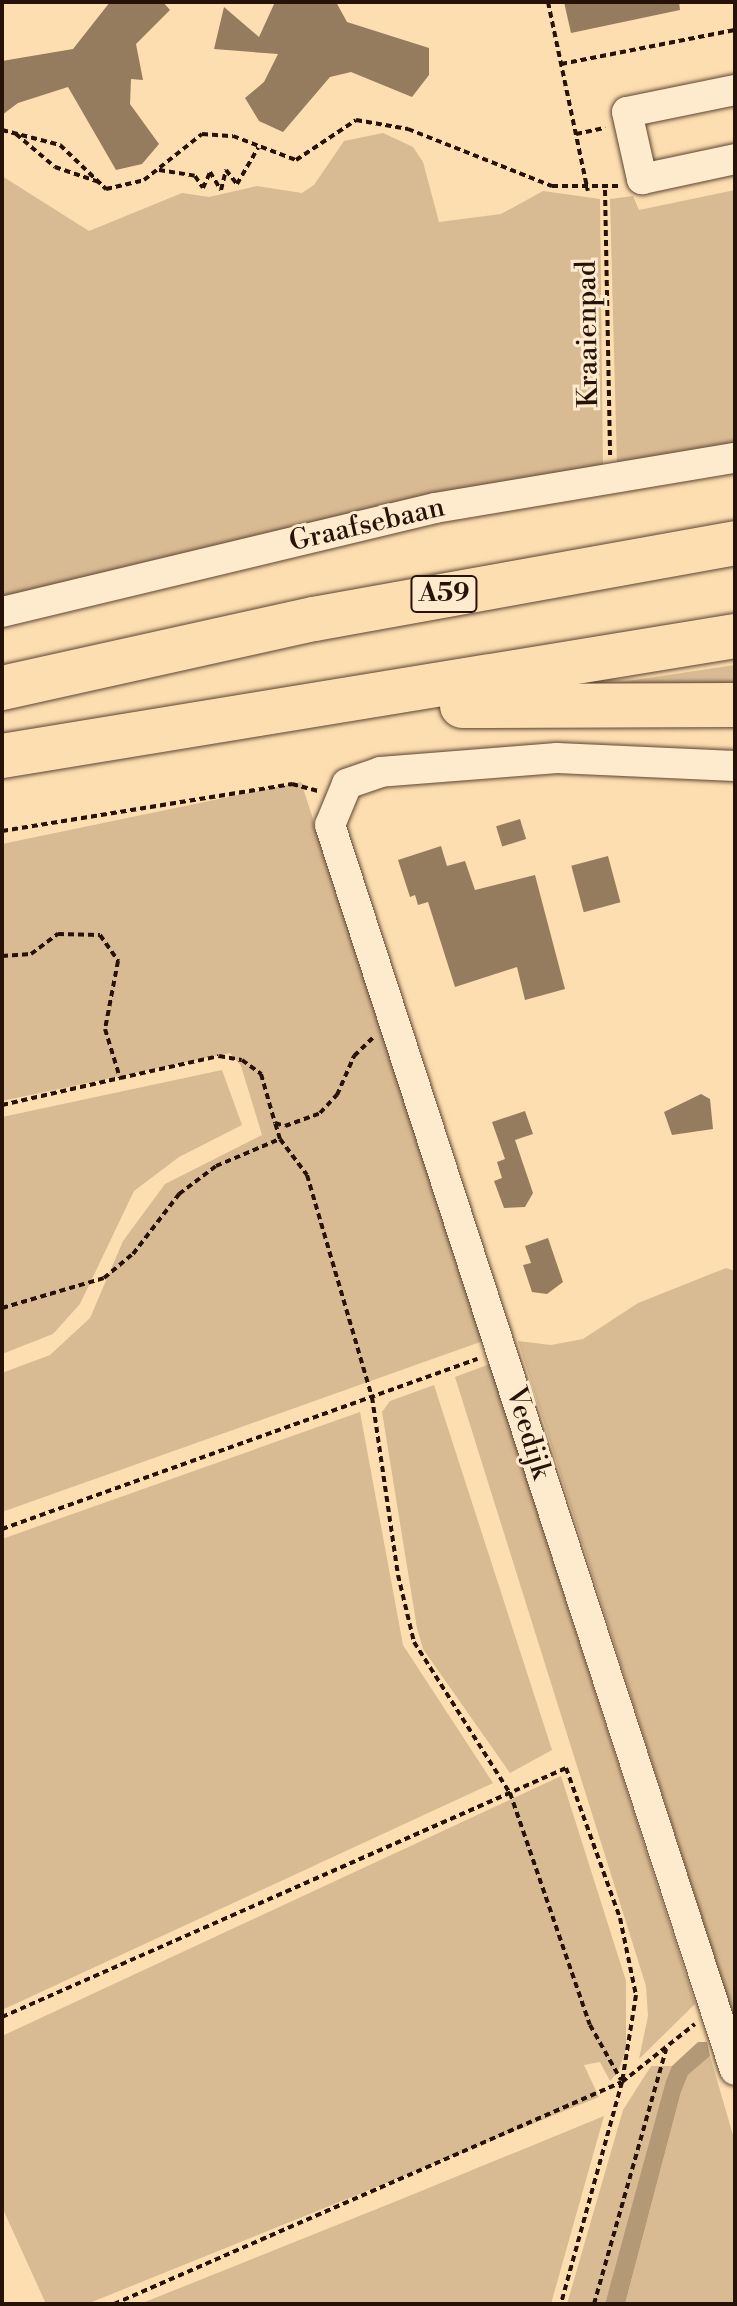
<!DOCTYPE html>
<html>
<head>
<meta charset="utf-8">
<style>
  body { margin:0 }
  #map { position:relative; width:737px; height:2306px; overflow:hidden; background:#fddeb0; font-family:"Libre Bodoni",serif }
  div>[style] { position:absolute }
  .green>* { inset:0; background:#d9bb93 }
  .water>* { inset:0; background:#b49977 }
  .building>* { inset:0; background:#967c5f; transform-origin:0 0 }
  .path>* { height:4px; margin-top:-2px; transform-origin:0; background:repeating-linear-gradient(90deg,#271208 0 6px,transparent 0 10px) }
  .roads { filter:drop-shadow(0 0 2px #5c4532) drop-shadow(0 0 2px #5c4532) }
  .minor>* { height:30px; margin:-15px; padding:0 15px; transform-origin:15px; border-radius:15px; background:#feeacc }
  .highway>* { height:44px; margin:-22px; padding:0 22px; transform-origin:22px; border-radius:22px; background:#fddeb0 }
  span { translate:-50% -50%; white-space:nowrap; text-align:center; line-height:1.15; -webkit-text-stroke:6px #feeacc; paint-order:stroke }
  .shield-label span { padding:2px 6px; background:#feeacc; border:2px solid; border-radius:6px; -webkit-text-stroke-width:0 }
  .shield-label { font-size:26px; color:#271208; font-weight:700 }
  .street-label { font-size:28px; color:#271208 }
  .frame { position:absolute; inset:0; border:4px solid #271208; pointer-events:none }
</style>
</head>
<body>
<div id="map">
  <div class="green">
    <div style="clip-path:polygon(383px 133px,413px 147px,423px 162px,439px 222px,501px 214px,543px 191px,600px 199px,603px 469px,2px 601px,2px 176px,89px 231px,182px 193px,209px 197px,257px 186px,302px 193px,314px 185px,344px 141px)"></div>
    <div style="clip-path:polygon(735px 190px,735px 447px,617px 467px,610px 199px,633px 196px,639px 210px)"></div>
    <div style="clip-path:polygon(735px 665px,735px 693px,554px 692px)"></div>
    <div style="clip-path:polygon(301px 782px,483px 1341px,2px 1512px,2px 1373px,50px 1355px,90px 1318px,123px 1241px,165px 1184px,262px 1135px,241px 1066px,230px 1053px,2px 1101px,2px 844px)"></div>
    <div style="clip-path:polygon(222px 1070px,242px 1125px,179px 1157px,134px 1191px,80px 1304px,53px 1334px,2px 1354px,2px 1117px)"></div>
    <div style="clip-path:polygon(726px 1268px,735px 1271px,735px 2022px,518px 1341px,551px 1345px,583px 1339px,638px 1303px)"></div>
    <div style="clip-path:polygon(490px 1364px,695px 2004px,639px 2059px,648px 2016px,646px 1986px,455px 1377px)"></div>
    <div style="clip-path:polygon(434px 1385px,552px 1750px,510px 1773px,423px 1649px,417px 1628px,382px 1412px,390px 1401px)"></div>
    <div style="clip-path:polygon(360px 1412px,403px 1645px,493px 1783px,2px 2010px,2px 1539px)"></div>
    <div style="clip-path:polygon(561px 1776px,626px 1981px,626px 2049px,618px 2072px,610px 2081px,600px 2062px,584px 2065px,599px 2097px,87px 2304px,46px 2304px,2px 2207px,2px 2036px)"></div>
    <div style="clip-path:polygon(710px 2056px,735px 2142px,735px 2304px,625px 2304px,681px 2092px,688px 2075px)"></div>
    <div style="clip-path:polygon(651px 2066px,672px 2066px,605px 2304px,567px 2304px,623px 2110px)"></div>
    <div style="clip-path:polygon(604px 2116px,551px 2304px,140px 2304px,409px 2196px)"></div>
  </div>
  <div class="water">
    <div style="clip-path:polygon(698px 2042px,707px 2042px,710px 2056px,688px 2075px,681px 2092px,625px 2304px,605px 2304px,666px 2081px,672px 2066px)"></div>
  </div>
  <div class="building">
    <div style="clip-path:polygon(110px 2px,163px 2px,170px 10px,136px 44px,143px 80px,131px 79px,130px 104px,159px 144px,142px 164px,116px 170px,68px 87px,18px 103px,2px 115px,2px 61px,73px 49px)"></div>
    <div style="clip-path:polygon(275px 2px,336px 2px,347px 22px,429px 48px,429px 75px,412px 97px,351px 72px,330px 77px,283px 132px,259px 121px,245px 98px,264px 82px,278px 54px,214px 49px,224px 7px,259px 37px)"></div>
    <div style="clip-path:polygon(564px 2px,679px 2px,680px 10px,571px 33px)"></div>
    <div style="left:520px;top:819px;width:21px;height:25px;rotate:73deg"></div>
    <div style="clip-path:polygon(441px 846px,447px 866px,465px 861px,475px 890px,535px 875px,565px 989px,525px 1000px,517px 967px,455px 987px,428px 902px,418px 905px,415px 895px,410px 897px,398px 860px)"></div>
    <div style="left:608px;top:856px;width:48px;height:38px;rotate:75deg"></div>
    <div style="clip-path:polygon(701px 1094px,710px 1099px,713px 1129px,672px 1135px,664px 1112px)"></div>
    <div style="clip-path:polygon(525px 1111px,533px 1134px,515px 1140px,533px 1193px,525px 1207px,504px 1208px,494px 1181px,502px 1178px,497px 1162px,505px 1159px,492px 1122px)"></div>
    <div style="clip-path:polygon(548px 1238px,563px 1282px,547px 1294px,532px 1292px,523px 1265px,531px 1263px,525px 1246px)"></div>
  </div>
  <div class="path">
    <div style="left:548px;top:2px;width:193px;rotate:78.1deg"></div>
    <div style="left:561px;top:64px;width:177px;rotate:-11.1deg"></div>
    <div style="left:2px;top:130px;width:60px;rotate:14.5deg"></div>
    <div style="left:60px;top:145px;width:64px;rotate:43.7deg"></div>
    <div style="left:106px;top:189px;width:39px;rotate:-13deg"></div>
    <div style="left:144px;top:180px;width:74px;rotate:-38.4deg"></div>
    <div style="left:202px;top:134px;width:31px;rotate:4deg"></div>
    <div style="left:233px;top:136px;width:67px;rotate:20.9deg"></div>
    <div style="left:296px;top:160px;width:72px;rotate:-33.7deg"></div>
    <div style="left:356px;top:120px;width:53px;rotate:9.8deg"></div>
    <div style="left:408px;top:129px;width:155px;rotate:21.6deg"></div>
    <div style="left:552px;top:186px;width:66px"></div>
    <div style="left:16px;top:134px;width:51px;rotate:40.2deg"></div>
    <div style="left:55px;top:167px;width:46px;rotate:18.8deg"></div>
    <div style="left:576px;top:134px;width:30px;rotate:-12deg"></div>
    <div style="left:159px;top:170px;width:36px;rotate:9deg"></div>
    <div style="left:195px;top:176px;width:14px;rotate:56deg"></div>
    <div style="left:203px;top:188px;width:17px;rotate:-66deg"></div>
    <div style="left:210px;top:172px;width:21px;rotate:59deg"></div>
    <div style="left:221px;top:190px;width:21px;rotate:-76deg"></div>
    <div style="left:226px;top:170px;width:18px;rotate:52deg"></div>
    <div style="left:237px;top:184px;width:42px;rotate:-59.7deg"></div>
    <div style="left:605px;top:190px;width:265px;rotate:88.9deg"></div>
    <div style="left:2px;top:831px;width:294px;rotate:-9.2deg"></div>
    <div style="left:292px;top:784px;width:28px;rotate:15deg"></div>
    <div style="left:2px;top:956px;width:29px;rotate:-4deg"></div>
    <div style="left:31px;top:954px;width:34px;rotate:-37deg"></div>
    <div style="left:58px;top:934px;width:42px;rotate:1.4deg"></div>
    <div style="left:100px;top:935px;width:32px;rotate:55deg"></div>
    <div style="left:118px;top:961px;width:69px;rotate:100.8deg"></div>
    <div style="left:105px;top:1029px;width:51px;rotate:73deg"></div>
    <div style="left:120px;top:1078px;width:101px;rotate:-12.5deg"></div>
    <div style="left:219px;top:1056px;width:23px;rotate:10deg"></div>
    <div style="left:242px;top:1060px;width:24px;rotate:36deg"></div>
    <div style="left:261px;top:1074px;width:51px;rotate:74.1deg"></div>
    <div style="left:275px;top:1123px;width:10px;rotate:17deg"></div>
    <div style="left:285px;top:1126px;width:37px;rotate:-20deg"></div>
    <div style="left:320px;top:1113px;width:25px;rotate:-47deg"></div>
    <div style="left:337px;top:1095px;width:43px;rotate:-66.4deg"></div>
    <div style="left:354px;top:1056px;width:28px;rotate:-44deg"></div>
    <div style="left:2px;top:1105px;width:121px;rotate:-12.9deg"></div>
    <div style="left:280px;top:1139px;width:45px;rotate:53.1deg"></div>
    <div style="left:307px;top:1175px;width:231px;rotate:73.7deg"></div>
    <div style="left:372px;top:1397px;width:180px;rotate:81.7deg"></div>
    <div style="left:398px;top:1575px;width:69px;rotate:76.6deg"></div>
    <div style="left:414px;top:1642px;width:179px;rotate:57.6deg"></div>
    <div style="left:510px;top:1793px;width:245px;rotate:71deg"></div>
    <div style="left:590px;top:2025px;width:63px;rotate:60.6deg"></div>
    <div style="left:2px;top:1308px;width:106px;rotate:-16.4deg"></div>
    <div style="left:104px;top:1278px;width:38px;rotate:-40deg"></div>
    <div style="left:133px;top:1254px;width:76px;rotate:-52.5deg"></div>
    <div style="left:179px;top:1194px;width:46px;rotate:-37.1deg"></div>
    <div style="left:216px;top:1166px;width:69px;rotate:-22.9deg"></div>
    <div style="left:280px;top:1139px;width:17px;rotate:-107deg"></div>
    <div style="left:2px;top:1529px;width:505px;rotate:-19.69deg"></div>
    <div style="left:2px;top:2017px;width:617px;rotate:-23.82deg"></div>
    <div style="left:566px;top:1768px;width:159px;rotate:70.2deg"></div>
    <div style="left:620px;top:1918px;width:79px;rotate:78.3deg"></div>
    <div style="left:636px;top:1995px;width:88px;rotate:99.1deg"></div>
    <div style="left:622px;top:2082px;width:230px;rotate:105.4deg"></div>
    <div style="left:114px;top:2304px;width:554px;rotate:-23.61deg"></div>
    <div style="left:622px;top:2082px;width:93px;rotate:-38.5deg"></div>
    <div style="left:594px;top:2304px;width:265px;rotate:-74.2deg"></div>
  </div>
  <div class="roads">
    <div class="minor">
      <div style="left:735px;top:90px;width:110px;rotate:168.5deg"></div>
      <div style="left:627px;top:112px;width:69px;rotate:77.4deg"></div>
      <div style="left:642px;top:179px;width:95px;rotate:-12.1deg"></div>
      <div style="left:2px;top:612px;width:445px;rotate:-13.5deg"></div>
      <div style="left:435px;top:508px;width:304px;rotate:-9.5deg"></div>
      <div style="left:735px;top:766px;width:178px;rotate:-177.4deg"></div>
      <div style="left:557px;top:758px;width:177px;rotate:175.5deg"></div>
      <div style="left:381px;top:772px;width:36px;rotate:161deg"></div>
      <div style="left:347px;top:784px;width:44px;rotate:112.5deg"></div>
      <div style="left:330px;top:825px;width:1309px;rotate:71.98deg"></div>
    </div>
    <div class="highway">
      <div style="left:2px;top:688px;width:320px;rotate:-12.5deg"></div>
      <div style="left:314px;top:619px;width:428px;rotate:-10.2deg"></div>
      <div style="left:462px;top:706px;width:273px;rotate:-0.2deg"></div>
      <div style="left:2px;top:756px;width:743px;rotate:-9.3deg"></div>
    </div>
  </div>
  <div class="shield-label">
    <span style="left:444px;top:594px">A59</span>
  </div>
  <div class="street-label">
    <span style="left:588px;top:334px;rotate:-91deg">Kraaienpad</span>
    <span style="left:367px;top:525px;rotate:-13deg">Graafsebaan</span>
    <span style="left:528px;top:1433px;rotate:73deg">Veedijk</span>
  </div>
  <div class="frame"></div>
</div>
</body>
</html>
